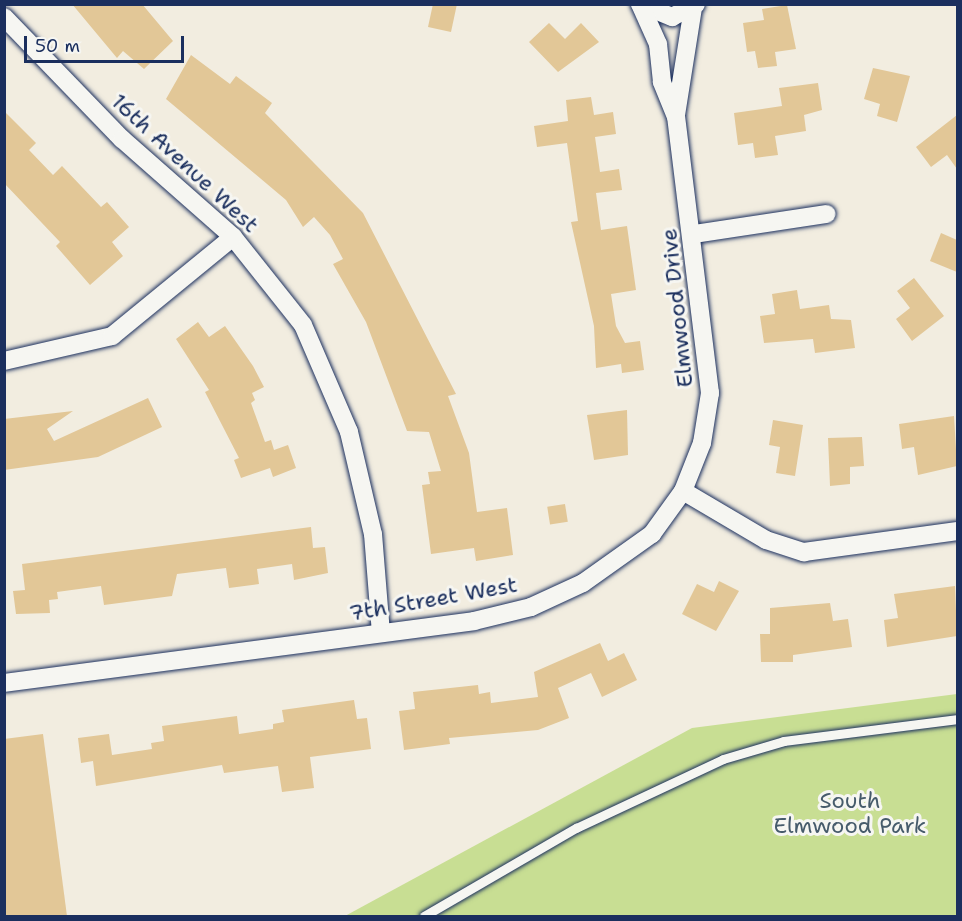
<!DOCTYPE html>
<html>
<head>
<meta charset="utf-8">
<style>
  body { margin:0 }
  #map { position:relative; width:962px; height:921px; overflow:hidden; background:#f2ede0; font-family:"Shantell Sans",sans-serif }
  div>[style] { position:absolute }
  .green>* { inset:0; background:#c8de93 }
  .building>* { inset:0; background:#e2c797; transform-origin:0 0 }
  .roads { filter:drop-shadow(0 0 2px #1b2f5e) drop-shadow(0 0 2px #1b2f5e) }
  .service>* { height:9px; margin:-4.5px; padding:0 4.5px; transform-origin:4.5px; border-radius:4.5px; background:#f6f6f2 }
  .minor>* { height:18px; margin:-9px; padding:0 9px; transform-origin:9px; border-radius:9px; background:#f6f6f2 }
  span { translate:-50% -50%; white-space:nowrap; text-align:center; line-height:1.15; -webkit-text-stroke:6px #f6f6f2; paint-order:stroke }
  .street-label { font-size:22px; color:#1b2f5e }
  .park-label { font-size:22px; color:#465b6b }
  .frame { position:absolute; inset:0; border:6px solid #1b2f5e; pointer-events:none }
  .scale { position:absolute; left:24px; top:36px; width:160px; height:27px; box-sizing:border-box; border:3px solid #1b2f5e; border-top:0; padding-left:8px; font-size:18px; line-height:21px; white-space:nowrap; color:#1b2f5e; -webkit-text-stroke:4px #f6f6f2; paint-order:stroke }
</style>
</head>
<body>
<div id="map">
  <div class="green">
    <div style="clip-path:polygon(957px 694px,957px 916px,345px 916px,692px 728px)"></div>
  </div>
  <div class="building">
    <div style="clip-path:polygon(72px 4px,142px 4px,173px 41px,144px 69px,123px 51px,117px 58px)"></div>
    <div style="clip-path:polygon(433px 4px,457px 4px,451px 32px,428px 27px)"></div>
    <div style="clip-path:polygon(787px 5px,796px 49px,775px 52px,777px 66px,758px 68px,755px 51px,747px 52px,743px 23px,764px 20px,762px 9px)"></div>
    <div style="clip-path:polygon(549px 23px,565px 39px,581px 23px,599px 42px,558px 72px,529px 42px)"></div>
    <div style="clip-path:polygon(191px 55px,230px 84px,236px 76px,272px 103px,265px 113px,363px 213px,456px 394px,448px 396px,469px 453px,477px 512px,507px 508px,513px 555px,476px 561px,474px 548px,431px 554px,422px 485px,430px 484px,428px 472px,441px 471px,429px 432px,407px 431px,366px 322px,333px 264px,343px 259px,330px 235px,314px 217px,303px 227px,286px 200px,166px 99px)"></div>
    <div style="clip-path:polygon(873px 68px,910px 76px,897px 122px,877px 116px,880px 104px,864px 99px)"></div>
    <div style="clip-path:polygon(818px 83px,822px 110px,804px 115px,806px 131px,775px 136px,778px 155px,755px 158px,753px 143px,738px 145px,734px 113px,782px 106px,779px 88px)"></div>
    <div style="clip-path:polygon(591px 97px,594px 115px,613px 112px,616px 134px,595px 137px,600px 172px,619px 169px,622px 190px,596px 193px,601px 230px,627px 226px,636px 290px,611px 294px,616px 326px,625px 343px,640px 341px,644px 370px,622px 373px,621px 364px,596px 368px,594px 326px,571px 222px,578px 221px,567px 143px,537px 147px,534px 126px,568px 121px,566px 100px)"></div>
    <div style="clip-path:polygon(4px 111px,36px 143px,29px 150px,53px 175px,62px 166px,101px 207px,107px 202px,129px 227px,112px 242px,123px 256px,90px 285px,56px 246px,60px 242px,4px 183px)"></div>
    <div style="clip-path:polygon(957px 115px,957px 169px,947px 155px,931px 167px,916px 147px)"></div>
    <div style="clip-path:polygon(941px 233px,957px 240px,957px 272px,930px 261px)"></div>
    <div style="clip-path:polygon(914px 278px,944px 316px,912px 341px,896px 319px,910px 308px,897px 291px)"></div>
    <div style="clip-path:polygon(797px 290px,800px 309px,829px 305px,831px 319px,851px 320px,855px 348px,815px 353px,813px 339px,764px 343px,760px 316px,775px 314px,772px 294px)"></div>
    <div style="clip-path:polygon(198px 322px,209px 337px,225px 326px,253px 366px,264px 387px,252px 393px,255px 400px,251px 403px,265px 442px,271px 440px,274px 450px,288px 445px,296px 468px,273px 477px,270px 468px,241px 478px,234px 460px,239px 458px,205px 392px,209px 390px,176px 339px)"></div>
    <div style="clip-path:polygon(148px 398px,162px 427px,98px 457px,4px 470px,4px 419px,73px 411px,47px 429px,54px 441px)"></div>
    <div style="clip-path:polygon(627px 410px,628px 455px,594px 460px,587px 415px)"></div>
    <div style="clip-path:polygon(954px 416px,957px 466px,918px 475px,914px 447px,902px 449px,899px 424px)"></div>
    <div style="clip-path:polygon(773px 420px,803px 425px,795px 476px,776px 473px,780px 447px,769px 445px)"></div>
    <div style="clip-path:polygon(862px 437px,864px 466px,850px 467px,850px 484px,830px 486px,828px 438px)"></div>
    <div style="left:565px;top:504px;width:18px;height:18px;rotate:81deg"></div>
    <div style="clip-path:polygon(311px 527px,313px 548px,325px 547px,328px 573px,294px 580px,292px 564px,257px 569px,259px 584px,229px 588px,226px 568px,177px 574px,172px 596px,104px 605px,101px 586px,57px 592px,58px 599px,49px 600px,50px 613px,16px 614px,13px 591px,25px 590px,22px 564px)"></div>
    <div style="clip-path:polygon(719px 581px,739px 591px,716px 631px,682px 614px,697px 584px,714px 592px)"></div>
    <div style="clip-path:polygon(955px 586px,957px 636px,887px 647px,884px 620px,898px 618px,894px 594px)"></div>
    <div style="clip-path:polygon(830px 603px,833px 621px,848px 619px,852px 647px,793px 655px,793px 662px,761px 662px,760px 634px,770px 634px,770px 608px)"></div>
    <div style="clip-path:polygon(600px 643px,608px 661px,624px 653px,637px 680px,602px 697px,591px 673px,558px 688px,569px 718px,538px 730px,449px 738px,450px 744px,404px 750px,399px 711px,415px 709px,413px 692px,478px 685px,479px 694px,490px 692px,491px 703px,538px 697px,534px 672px)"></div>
    <div style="clip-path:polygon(354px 700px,357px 719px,367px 718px,371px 749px,310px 757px,314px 788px,282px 792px,278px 766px,224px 773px,222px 765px,96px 786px,93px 761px,81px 763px,78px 738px,109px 734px,112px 755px,152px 749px,151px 743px,164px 741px,162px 726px,237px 716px,239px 734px,273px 729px,273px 724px,284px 722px,282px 710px)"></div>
    <div style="clip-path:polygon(43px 734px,67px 916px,4px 916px,4px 739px)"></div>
  </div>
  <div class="roads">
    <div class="service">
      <div style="left:424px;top:916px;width:176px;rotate:-30.1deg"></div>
      <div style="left:576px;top:828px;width:162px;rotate:-25.1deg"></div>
      <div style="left:723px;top:759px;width:64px;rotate:-16.4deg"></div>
      <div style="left:784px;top:741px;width:175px;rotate:-7.2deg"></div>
    </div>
    <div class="minor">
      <div style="left:640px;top:4px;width:35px;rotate:22deg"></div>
      <div style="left:672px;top:17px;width:27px;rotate:-28deg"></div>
      <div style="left:4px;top:17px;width:170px;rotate:46deg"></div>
      <div style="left:122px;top:139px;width:148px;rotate:41.4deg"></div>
      <div style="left:233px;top:237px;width:112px;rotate:51.5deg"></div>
      <div style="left:303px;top:325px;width:116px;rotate:66.7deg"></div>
      <div style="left:349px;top:432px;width:105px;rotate:76.8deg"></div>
      <div style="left:373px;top:534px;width:99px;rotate:85.4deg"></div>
      <div style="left:676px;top:115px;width:108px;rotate:-81deg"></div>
      <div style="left:694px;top:234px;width:134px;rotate:-8.6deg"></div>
      <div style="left:4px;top:361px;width:111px;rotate:-13deg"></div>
      <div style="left:112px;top:336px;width:156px;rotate:-39.3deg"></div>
      <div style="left:683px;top:491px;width:96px;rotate:30.6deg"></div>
      <div style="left:766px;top:540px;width:40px;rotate:18deg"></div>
      <div style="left:804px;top:552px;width:155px;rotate:-7.8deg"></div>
      <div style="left:4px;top:683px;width:474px;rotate:-7.5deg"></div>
      <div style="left:474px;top:621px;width:59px;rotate:-13.8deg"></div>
      <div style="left:531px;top:607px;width:57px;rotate:-24.8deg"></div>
      <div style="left:583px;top:583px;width:85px;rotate:-35.4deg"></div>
      <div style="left:652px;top:534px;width:53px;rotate:-54.2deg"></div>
      <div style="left:683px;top:491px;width:52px;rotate:-68.4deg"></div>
      <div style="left:702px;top:443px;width:51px;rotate:-80.9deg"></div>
      <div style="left:710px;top:393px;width:278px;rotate:-97deg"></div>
      <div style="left:676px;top:117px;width:38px;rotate:-112deg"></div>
      <div style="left:662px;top:82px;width:38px;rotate:-96deg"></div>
      <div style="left:658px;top:44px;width:44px;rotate:-114.2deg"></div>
    </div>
  </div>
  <div class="street-label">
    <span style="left:185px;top:163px;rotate:43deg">16th Avenue West</span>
    <span style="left:677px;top:308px;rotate:-96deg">Elmwood Drive</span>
    <span style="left:433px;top:599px;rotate:-10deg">7th Street West</span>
  </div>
  <div class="park-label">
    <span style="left:850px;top:813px">South<br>Elmwood Park</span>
  </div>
  <div class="frame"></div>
  <div class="scale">50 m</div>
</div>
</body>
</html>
